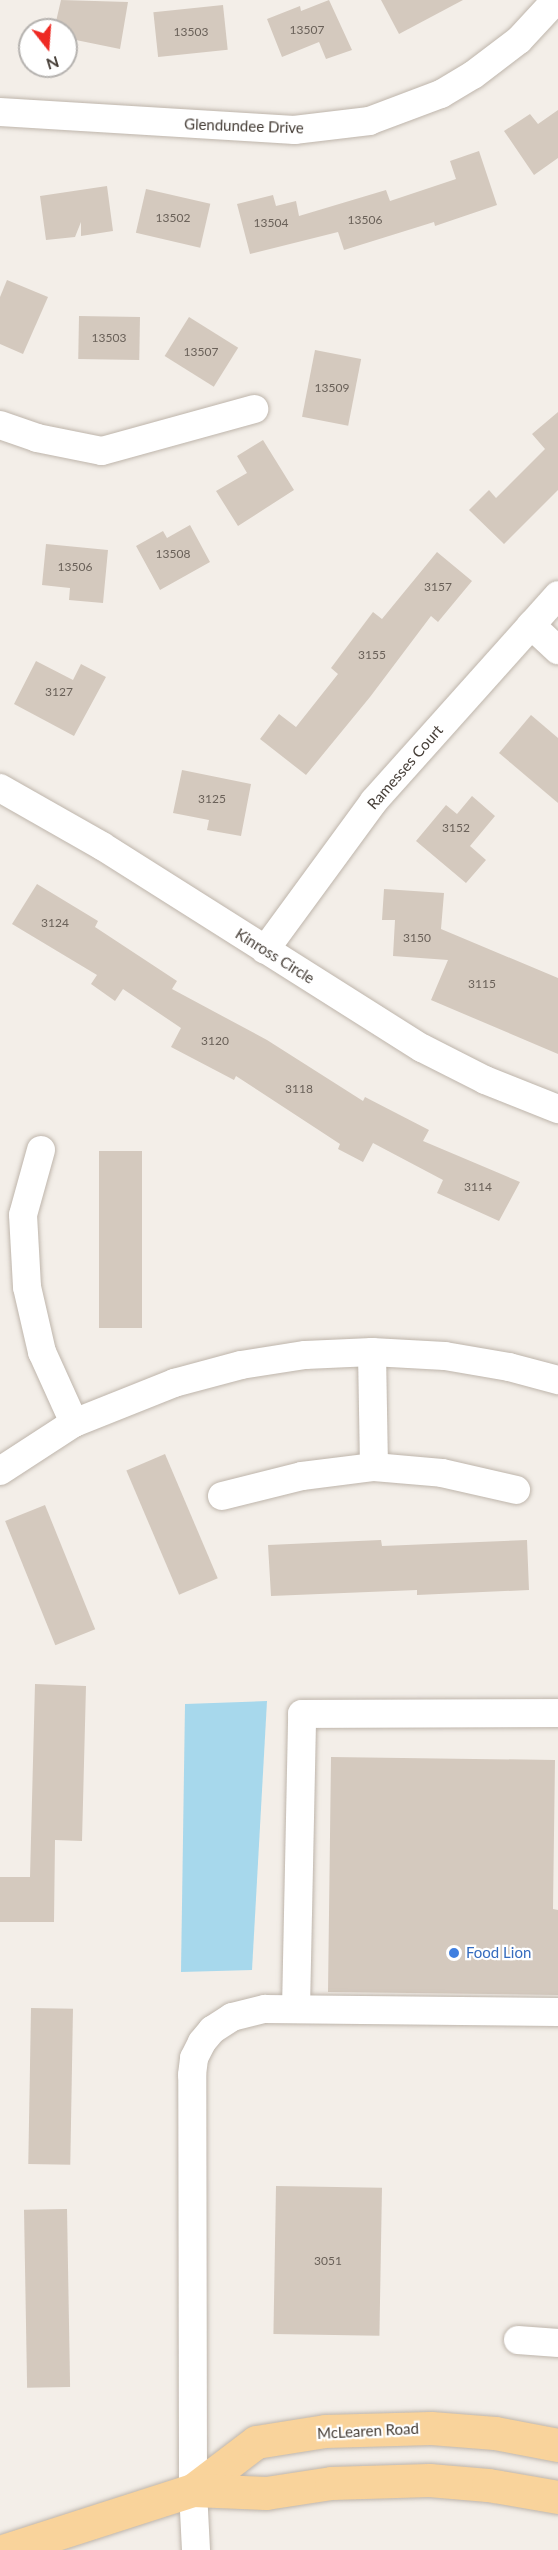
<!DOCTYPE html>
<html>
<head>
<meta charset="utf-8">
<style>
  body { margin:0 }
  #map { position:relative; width:558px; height:2550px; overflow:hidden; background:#f3eee8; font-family:Lato,sans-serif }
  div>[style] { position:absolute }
  .water>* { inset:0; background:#a7d8ec }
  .building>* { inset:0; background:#d4c9be; transform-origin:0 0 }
  .roads { filter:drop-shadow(0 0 2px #beb5ab) drop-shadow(0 0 2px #beb5ab) }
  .minor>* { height:28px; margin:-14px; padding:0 14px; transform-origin:14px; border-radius:14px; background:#fff }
  .major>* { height:33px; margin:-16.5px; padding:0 16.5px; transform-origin:16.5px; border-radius:16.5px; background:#f9d39b }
  .dots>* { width:16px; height:16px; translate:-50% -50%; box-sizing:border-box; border:3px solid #fff; border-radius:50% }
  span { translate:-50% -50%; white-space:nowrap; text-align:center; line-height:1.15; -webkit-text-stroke:4.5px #fff; paint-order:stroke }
  .number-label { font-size:12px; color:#6a6159 }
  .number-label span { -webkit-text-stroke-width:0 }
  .street-label { font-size:15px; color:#463e37 }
  .shop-label { font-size:15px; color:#366cbe }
  .left { translate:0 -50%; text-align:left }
  .north { position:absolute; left:18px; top:18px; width:60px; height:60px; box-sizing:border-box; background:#fff; border:2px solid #b5b2af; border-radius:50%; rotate:163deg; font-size:16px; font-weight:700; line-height:24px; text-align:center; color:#463e37 }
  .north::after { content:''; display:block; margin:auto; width:21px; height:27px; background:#ee2a23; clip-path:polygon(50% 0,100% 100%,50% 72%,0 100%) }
</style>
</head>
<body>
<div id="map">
  <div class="water">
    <div style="clip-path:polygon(267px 1701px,252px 1970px,181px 1972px,185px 1704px)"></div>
  </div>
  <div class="building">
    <div style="clip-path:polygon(61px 0,128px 2px,120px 49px,66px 38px,66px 30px,54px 30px)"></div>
    <div style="clip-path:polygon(329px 0,352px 50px,326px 59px,319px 42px,282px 57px,267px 19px,300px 6px,301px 11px)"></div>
    <div style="clip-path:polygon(381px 0,463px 0,399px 34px)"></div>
    <div style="left:223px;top:5px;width:45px;height:70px;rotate:84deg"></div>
    <div style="clip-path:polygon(558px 110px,558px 158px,534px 175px,504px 131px,530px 114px,538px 124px)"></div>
    <div style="clip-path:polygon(479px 151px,497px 205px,435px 226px,434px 222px,344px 250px,338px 232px,250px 254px,237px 204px,273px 195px,276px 206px,296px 201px,299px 216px,386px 190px,390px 201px,456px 179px,450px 161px)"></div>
    <div style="clip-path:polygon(107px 186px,113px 231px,81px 236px,81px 222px,75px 237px,46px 240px,40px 196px)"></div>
    <div style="left:146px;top:189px;width:66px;height:45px;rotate:13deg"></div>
    <div style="clip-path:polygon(7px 280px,48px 297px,23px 354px,0 344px,0 297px)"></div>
    <div style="left:79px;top:316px;width:61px;height:43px;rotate:1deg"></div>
    <div style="left:189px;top:317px;width:58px;height:46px;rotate:32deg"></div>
    <div style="left:315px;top:350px;width:47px;height:68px;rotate:11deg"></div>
    <div style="clip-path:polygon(558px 412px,558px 490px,504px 544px,469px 510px,489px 490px,496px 498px,545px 449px,532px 434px)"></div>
    <div style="clip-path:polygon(263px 440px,294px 490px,238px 526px,216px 491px,247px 473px,237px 456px)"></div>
    <div style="clip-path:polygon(190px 525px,210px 562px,160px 590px,136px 546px,163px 531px,167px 538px)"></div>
    <div style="clip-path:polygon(46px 544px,108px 550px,103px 603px,69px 600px,70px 588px,42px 585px)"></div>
    <div style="clip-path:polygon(437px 552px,472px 581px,438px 622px,431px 616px,370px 697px,306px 775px,260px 739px,279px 714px,296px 727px,338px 674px,331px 668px,373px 612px,382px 619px)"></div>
    <div style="clip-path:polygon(36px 661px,73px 680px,81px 664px,106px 677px,74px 736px,14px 704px)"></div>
    <div style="clip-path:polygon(531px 715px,558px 738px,558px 803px,499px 753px)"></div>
    <div style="clip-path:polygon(182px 770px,251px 784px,241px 836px,207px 830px,209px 820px,173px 813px)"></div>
    <div style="clip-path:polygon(472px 796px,495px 816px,470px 846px,486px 860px,466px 883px,416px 841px,446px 805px,457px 814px)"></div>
    <div style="clip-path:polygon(37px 884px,98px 921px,95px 927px,177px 981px,172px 989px,267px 1040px,363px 1101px,365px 1097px,429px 1130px,423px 1141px,520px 1182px,499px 1221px,437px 1193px,443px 1180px,373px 1143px,363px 1162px,338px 1149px,340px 1144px,236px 1076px,234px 1080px,171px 1047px,181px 1028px,123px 989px,115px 1001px,91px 984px,97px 975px,12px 924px)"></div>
    <div style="clip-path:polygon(384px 889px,444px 893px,441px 929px,558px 978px,558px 1054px,431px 1000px,448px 960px,393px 956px,395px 920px,382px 920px)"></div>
    <div style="left:99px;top:1151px;width:43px;height:177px"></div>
    <div style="left:165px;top:1454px;width:135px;height:42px;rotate:67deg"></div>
    <div style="left:45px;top:1505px;width:134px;height:43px;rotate:68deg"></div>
    <div style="clip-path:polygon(381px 1540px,382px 1546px,527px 1540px,529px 1590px,417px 1595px,417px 1590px,271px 1596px,268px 1545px)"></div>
    <div style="clip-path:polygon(35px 1684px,86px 1686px,82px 1841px,55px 1840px,54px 1922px,0 1922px,0 1877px,30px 1877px)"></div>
    <div style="clip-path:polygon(331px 1757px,555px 1760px,553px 1909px,558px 1910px,558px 1995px,328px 1992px)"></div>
    <div style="left:31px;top:2008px;width:42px;height:156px;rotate:1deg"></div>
    <div style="left:276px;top:2186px;width:106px;height:148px;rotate:1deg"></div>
    <div style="left:67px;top:2209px;width:178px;height:43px;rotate:89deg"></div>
  </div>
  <div class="roads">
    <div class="minor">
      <div style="left:0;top:112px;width:295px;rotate:3.5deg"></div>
      <div style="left:294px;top:130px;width:76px;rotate:-6.8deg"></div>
      <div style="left:369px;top:121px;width:77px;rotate:-20.6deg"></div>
      <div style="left:441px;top:94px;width:37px;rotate:-31deg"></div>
      <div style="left:473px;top:75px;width:58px;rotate:-37.3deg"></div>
      <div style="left:519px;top:40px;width:54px;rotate:-47.2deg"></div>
      <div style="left:0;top:425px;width:39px;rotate:19deg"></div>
      <div style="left:37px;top:438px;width:66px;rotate:11.3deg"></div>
      <div style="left:102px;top:451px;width:158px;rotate:-15.4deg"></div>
      <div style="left:531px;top:625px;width:37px;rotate:43deg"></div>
      <div style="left:0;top:788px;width:117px;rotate:29.6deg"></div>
      <div style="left:102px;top:846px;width:378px;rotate:32.3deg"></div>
      <div style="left:422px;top:1048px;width:71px;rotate:26.9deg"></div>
      <div style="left:485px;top:1080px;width:79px;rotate:21.7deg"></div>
      <div style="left:265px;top:950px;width:185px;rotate:-53.8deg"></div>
      <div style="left:374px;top:801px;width:276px;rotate:-48.2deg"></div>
      <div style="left:41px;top:1150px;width:67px;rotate:105.5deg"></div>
      <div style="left:23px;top:1215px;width:72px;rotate:86.8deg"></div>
      <div style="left:27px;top:1287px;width:67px;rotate:77deg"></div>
      <div style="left:42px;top:1352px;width:78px;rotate:65.7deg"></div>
      <div style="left:372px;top:1352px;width:115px;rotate:89deg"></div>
      <div style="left:0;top:1471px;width:88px;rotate:-33deg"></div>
      <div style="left:74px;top:1423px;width:108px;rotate:-21.8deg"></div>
      <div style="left:174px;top:1383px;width:69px;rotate:-15deg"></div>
      <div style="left:241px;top:1365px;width:65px;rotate:-8.9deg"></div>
      <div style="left:305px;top:1355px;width:67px;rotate:-2.6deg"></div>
      <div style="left:372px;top:1352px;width:73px;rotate:3.1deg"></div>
      <div style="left:445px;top:1356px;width:65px;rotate:9.8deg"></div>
      <div style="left:509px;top:1367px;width:51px;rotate:14.9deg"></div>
      <div style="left:222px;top:1496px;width:82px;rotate:-14deg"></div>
      <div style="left:302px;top:1476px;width:73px;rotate:-7.1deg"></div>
      <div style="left:374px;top:1467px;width:68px;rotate:5deg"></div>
      <div style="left:442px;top:1473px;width:76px;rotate:12.9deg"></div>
      <div style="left:296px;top:2009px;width:295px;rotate:-88.8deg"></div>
      <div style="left:302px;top:1714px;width:256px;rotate:-0.2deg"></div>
      <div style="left:518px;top:2340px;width:40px;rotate:4.3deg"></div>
      <div style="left:196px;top:2550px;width:60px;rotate:-92.9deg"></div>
      <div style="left:193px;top:2490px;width:415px;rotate:-90.1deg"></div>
      <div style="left:192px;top:2075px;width:17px;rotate:-83deg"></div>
      <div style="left:194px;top:2058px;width:18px;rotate:-63deg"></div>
      <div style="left:202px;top:2042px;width:16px;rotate:-50deg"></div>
      <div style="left:212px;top:2030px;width:24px;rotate:-33deg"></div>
      <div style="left:232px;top:2017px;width:34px;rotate:-14deg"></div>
      <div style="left:265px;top:2009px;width:293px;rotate:0.6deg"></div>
    </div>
    <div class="major">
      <div style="left:193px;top:2490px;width:79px;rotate:-37.3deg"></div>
      <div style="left:256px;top:2442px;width:70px;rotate:-9.1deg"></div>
      <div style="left:325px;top:2431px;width:106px;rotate:-1.6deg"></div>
      <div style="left:431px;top:2428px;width:64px;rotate:4.5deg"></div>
      <div style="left:495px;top:2433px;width:64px;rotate:10.8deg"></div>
      <div style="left:6px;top:2550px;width:196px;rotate:-17.8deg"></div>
      <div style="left:193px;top:2490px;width:73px;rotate:2.4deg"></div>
      <div style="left:266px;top:2493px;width:66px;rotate:-8.7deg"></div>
      <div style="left:331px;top:2483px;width:98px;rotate:-1.8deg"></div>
      <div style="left:429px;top:2480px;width:59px;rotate:4.8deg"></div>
      <div style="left:488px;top:2485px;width:71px;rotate:9.7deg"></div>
    </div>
  </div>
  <div class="dots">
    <div style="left:454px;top:1953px;background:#3f7fe0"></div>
  </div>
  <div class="number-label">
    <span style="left:307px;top:30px">13507</span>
    <span style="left:191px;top:32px">13503</span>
    <span style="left:173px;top:218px">13502</span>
    <span style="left:365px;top:220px">13506</span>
    <span style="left:271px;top:223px">13504</span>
    <span style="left:109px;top:338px">13503</span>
    <span style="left:201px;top:352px">13507</span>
    <span style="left:332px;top:388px">13509</span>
    <span style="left:173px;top:554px">13508</span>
    <span style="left:75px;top:567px">13506</span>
    <span style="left:438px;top:587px">3157</span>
    <span style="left:372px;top:655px">3155</span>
    <span style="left:59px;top:692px">3127</span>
    <span style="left:212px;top:799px">3125</span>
    <span style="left:456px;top:828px">3152</span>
    <span style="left:55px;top:923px">3124</span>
    <span style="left:417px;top:938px">3150</span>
    <span style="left:482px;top:984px">3115</span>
    <span style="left:215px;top:1041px">3120</span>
    <span style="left:299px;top:1089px">3118</span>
    <span style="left:478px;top:1187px">3114</span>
    <span style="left:328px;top:2261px">3051</span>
  </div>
  <div class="street-label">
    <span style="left:244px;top:126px;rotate:2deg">Glendundee Drive</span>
    <span style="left:405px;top:767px;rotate:-49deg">Ramesses Court</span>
    <span style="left:275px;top:956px;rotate:32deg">Kinross Circle</span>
    <span style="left:368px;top:2431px;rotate:-3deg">McLearen Road</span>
  </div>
  <div class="shop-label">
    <span class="left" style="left:466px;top:1953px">Food Lion</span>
  </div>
  <div class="north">N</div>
</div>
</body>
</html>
